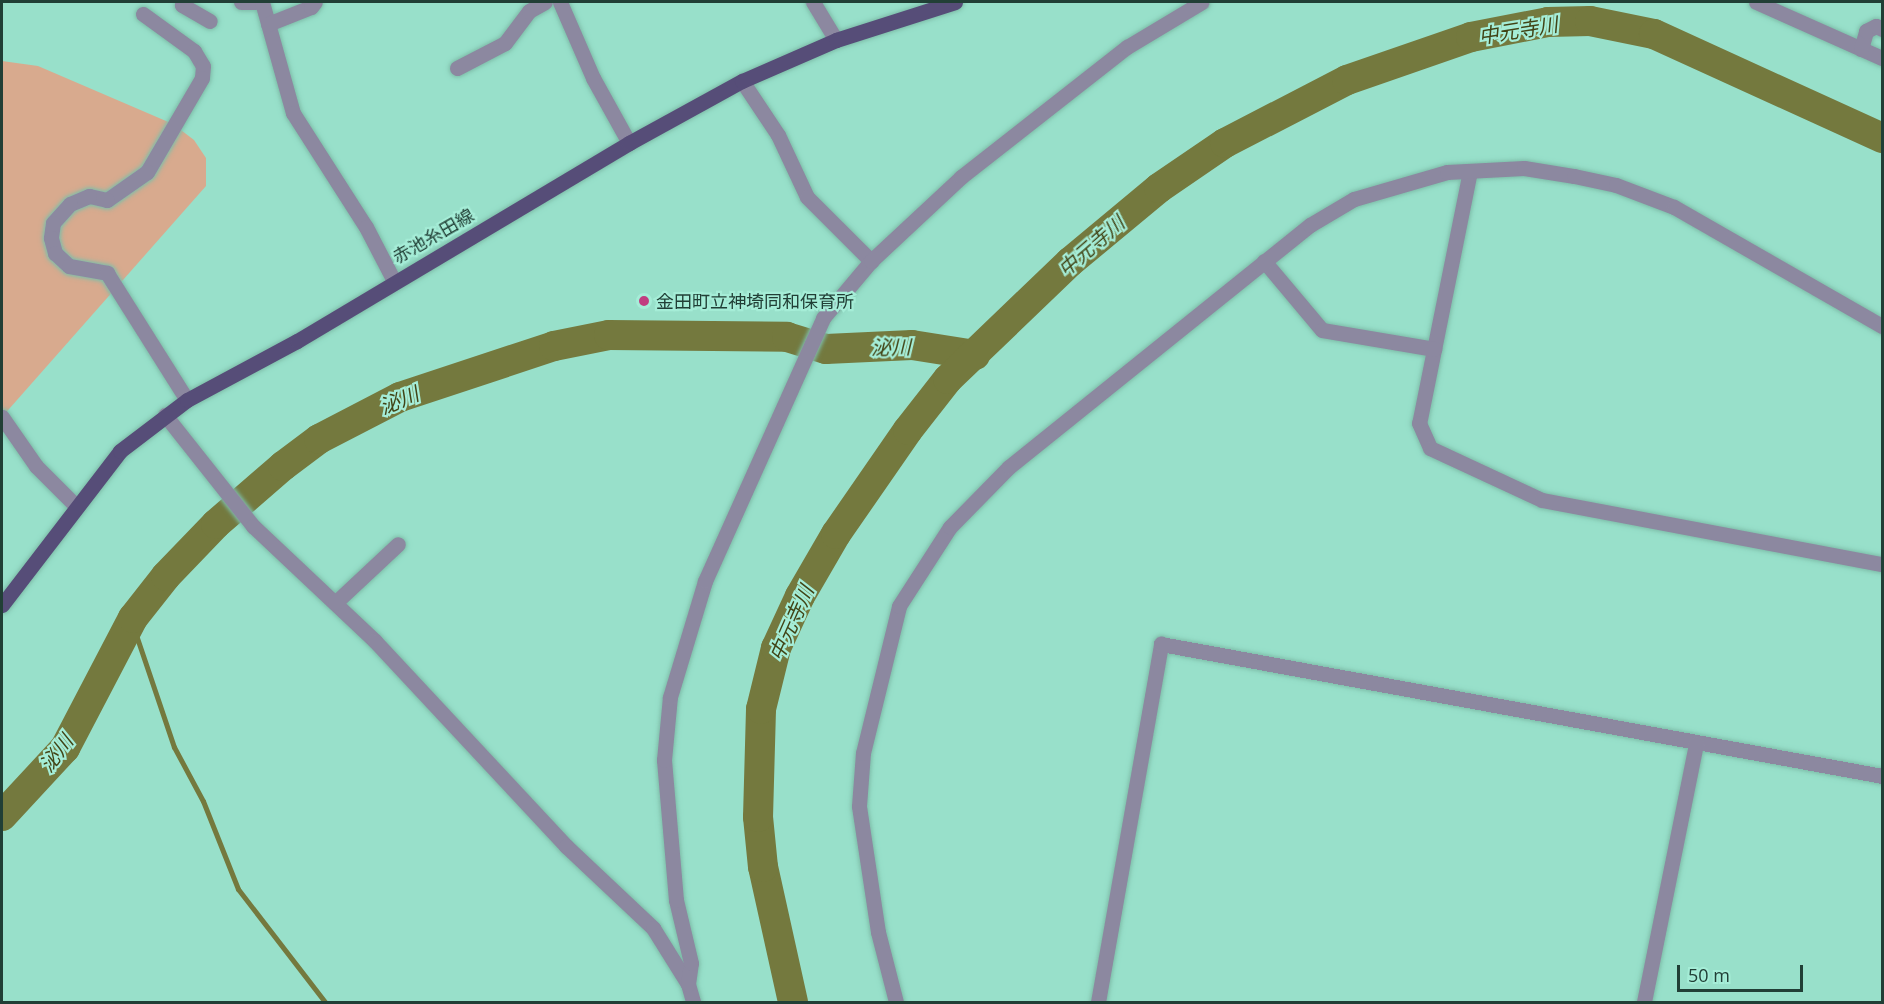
<!DOCTYPE html>
<html>
<head>
<meta charset="utf-8">
<style>
  body { margin:0 }
  #map { position:relative; width:1884px; height:1004px; overflow:hidden; background:#98e0ca; font-family:"Open Sans","Noto Sans JP",sans-serif }
  div>[style] { position:absolute }
  .green>* { inset:0; background:#d8aa8e }
  .stream>* { height:5px; margin:-2.5px; padding:0 2.5px; transform-origin:2.5px; border-radius:2.5px; background:#74793e }
  .river>* { height:30px; margin:-15px; padding:0 15px; transform-origin:15px; border-radius:15px; background:#74793e }
  .roads { filter:drop-shadow(0 0 2px #7ebda9) drop-shadow(0 0 2px #7ebda9) }
  .minor>* { height:15px; margin:-7.5px; padding:0 7.5px; transform-origin:7.5px; border-radius:7.5px; background:#8c88a0 }
  .major>* { height:15px; margin:-7.5px; padding:0 7.5px; transform-origin:7.5px; border-radius:7.5px; background:#564d78 }
  .dots>* { width:16px; height:16px; translate:-50% -50%; box-sizing:border-box; border:3px solid #a5edd7; border-radius:50% }
  span { translate:-50% -50%; white-space:nowrap; text-align:center; line-height:1.15; -webkit-text-stroke:4.5px #a5edd7; paint-order:stroke }
  .street-label { font-size:18px; color:#213f36 }
  .poi-label { font-size:18px; color:#213f36 }
  .left { translate:0 -50%; text-align:left }
  .water-label { font-size:20px; color:#414416; font-style:italic }
  .frame { position:absolute; inset:0; border:3px solid #213f36; pointer-events:none }
  .scale { position:absolute; left:1677px; top:965px; width:126px; height:27px; box-sizing:border-box; border:3px solid #213f36; border-top:0; padding-left:8px; font-size:18px; line-height:21px; white-space:nowrap; color:#213f36; -webkit-text-stroke:4px #a5edd7; paint-order:stroke }
</style>
</head>
<body>
<div id="map">
  <div class="green">
    <div style="clip-path:polygon(2px 61px,38px 66px,173px 124px,194px 140px,206px 158px,206px 186px,2px 417px)"></div>
  </div>
  <div class="stream">
    <div style="left:132px;top:623px;width:131px;rotate:71.3deg"></div>
    <div style="left:174px;top:747px;width:61px;rotate:61.8deg"></div>
    <div style="left:203px;top:801px;width:95px;rotate:68.3deg"></div>
    <div style="left:238px;top:889px;width:143px;rotate:52.4deg"></div>
  </div>
  <div class="river">
    <div style="left:2px;top:816px;width:93px;rotate:-47.2deg"></div>
    <div style="left:65px;top:748px;width:147px;rotate:-62.4deg"></div>
    <div style="left:133px;top:618px;width:53px;rotate:-51.8deg"></div>
    <div style="left:166px;top:576px;width:72px;rotate:-46.1deg"></div>
    <div style="left:216px;top:524px;width:89px;rotate:-40.9deg"></div>
    <div style="left:283px;top:466px;width:45px;rotate:-36.9deg"></div>
    <div style="left:319px;top:439px;width:91px;rotate:-27.4deg"></div>
    <div style="left:400px;top:397px;width:162px;rotate:-18.3deg"></div>
    <div style="left:554px;top:346px;width:56px;rotate:-11.3deg"></div>
    <div style="left:609px;top:335px;width:178px;rotate:0.6deg"></div>
    <div style="left:787px;top:337px;width:41px;rotate:17.1deg"></div>
    <div style="left:826px;top:349px;width:86px;rotate:-2.7deg"></div>
    <div style="left:912px;top:345px;width:64px;rotate:9deg"></div>
    <div style="left:793px;top:1002px;width:138px;rotate:-102.5deg"></div>
    <div style="left:763px;top:867px;width:50px;rotate:-95.7deg"></div>
    <div style="left:758px;top:817px;width:108px;rotate:-88.4deg"></div>
    <div style="left:761px;top:709px;width:63px;rotate:-76.2deg"></div>
    <div style="left:776px;top:648px;width:57px;rotate:-65.2deg"></div>
    <div style="left:800px;top:596px;width:72px;rotate:-59.9deg"></div>
    <div style="left:836px;top:534px;width:126px;rotate:-55.3deg"></div>
    <div style="left:908px;top:430px;width:65px;rotate:-51.9deg"></div>
    <div style="left:948px;top:379px;width:169px;rotate:-43.8deg"></div>
    <div style="left:1070px;top:262px;width:116px;rotate:-39.7deg"></div>
    <div style="left:1159px;top:188px;width:80px;rotate:-34.3deg"></div>
    <div style="left:1225px;top:143px;width:137px;rotate:-27.3deg"></div>
    <div style="left:1347px;top:80px;width:131px;rotate:-19.1deg"></div>
    <div style="left:1471px;top:37px;width:78px;rotate:-11deg"></div>
    <div style="left:1548px;top:22px;width:42px;rotate:-1.4deg"></div>
    <div style="left:1590px;top:21px;width:65px;rotate:11.5deg"></div>
    <div style="left:1654px;top:34px;width:251px;rotate:24.5deg"></div>
  </div>
  <div class="roads">
    <div class="minor">
      <div style="left:183px;top:2px;width:3px;rotate:108deg"></div>
      <div style="left:182px;top:5px;width:32px;rotate:30deg"></div>
      <div style="left:241px;top:2px;width:14px"></div>
      <div style="left:262px;top:2px;width:115px;rotate:74.4deg"></div>
      <div style="left:293px;top:113px;width:135px;rotate:57.4deg"></div>
      <div style="left:366px;top:227px;width:61px;rotate:62.6deg"></div>
      <div style="left:560px;top:2px;width:83px;rotate:66.5deg"></div>
      <div style="left:593px;top:78px;width:74px;rotate:61deg"></div>
      <div style="left:813px;top:2px;width:44px;rotate:58.8deg"></div>
      <div style="left:1756px;top:2px;width:138px;rotate:24deg"></div>
      <div style="left:143px;top:14px;width:63px;rotate:36deg"></div>
      <div style="left:194px;top:51px;width:17px;rotate:59deg"></div>
      <div style="left:203px;top:66px;width:12px;rotate:95deg"></div>
      <div style="left:202px;top:78px;width:109px;rotate:120.3deg"></div>
      <div style="left:147px;top:172px;width:49px;rotate:145deg"></div>
      <div style="left:107px;top:200px;width:18px;rotate:-167deg"></div>
      <div style="left:89px;top:196px;width:21px;rotate:157deg"></div>
      <div style="left:70px;top:204px;width:25px;rotate:132deg"></div>
      <div style="left:53px;top:223px;width:15px;rotate:98deg"></div>
      <div style="left:51px;top:238px;width:16px;rotate:75deg"></div>
      <div style="left:55px;top:253px;width:19px;rotate:43deg"></div>
      <div style="left:69px;top:266px;width:39px;rotate:10deg"></div>
      <div style="left:107px;top:273px;width:150px;rotate:57.8deg"></div>
      <div style="left:268px;top:24px;width:46px;rotate:-21.6deg"></div>
      <div style="left:311px;top:7px;width:6px;rotate:-51deg"></div>
      <div style="left:1861px;top:49px;width:19px;rotate:-74deg"></div>
      <div style="left:1866px;top:31px;width:11px;rotate:-27deg"></div>
      <div style="left:1876px;top:26px;width:7px;rotate:27deg"></div>
      <div style="left:457px;top:68px;width:54px;rotate:-27.5deg"></div>
      <div style="left:505px;top:43px;width:40px;rotate:-53deg"></div>
      <div style="left:529px;top:11px;width:18px;rotate:-29deg"></div>
      <div style="left:742px;top:81px;width:65px;rotate:56.3deg"></div>
      <div style="left:778px;top:135px;width:68px;rotate:64.9deg"></div>
      <div style="left:807px;top:197px;width:91px;rotate:45deg"></div>
      <div style="left:1470px;top:171px;width:257px;rotate:101.4deg"></div>
      <div style="left:1419px;top:423px;width:27px;rotate:66deg"></div>
      <div style="left:1430px;top:448px;width:123px;rotate:24.9deg"></div>
      <div style="left:1542px;top:500px;width:346px;rotate:10.7deg"></div>
      <div style="left:1264px;top:261px;width:90px;rotate:50deg"></div>
      <div style="left:1322px;top:330px;width:114px;rotate:9.6deg"></div>
      <div style="left:165px;top:415px;width:142px;rotate:51.6deg"></div>
      <div style="left:253px;top:526px;width:168px;rotate:43.3deg"></div>
      <div style="left:375px;top:641px;width:280px;rotate:47deg"></div>
      <div style="left:566px;top:846px;width:120px;rotate:43.3deg"></div>
      <div style="left:653px;top:928px;width:66px;rotate:58deg"></div>
      <div style="left:688px;top:984px;width:19px;rotate:74deg"></div>
      <div style="left:2px;top:417px;width:60px;rotate:55.2deg"></div>
      <div style="left:36px;top:466px;width:58px;rotate:45deg"></div>
      <div style="left:335px;top:603px;width:86px;rotate:-43.1deg"></div>
      <div style="left:688px;top:984px;width:21px;rotate:-82deg"></div>
      <div style="left:691px;top:963px;width:65px;rotate:-103.4deg"></div>
      <div style="left:676px;top:900px;width:141px;rotate:-94.9deg"></div>
      <div style="left:664px;top:760px;width:63px;rotate:-84.6deg"></div>
      <div style="left:670px;top:697px;width:121px;rotate:-73.2deg"></div>
      <div style="left:705px;top:581px;width:288px;rotate:-65.8deg"></div>
      <div style="left:823px;top:318px;width:75px;rotate:-49.9deg"></div>
      <div style="left:871px;top:261px;width:123px;rotate:-43deg"></div>
      <div style="left:961px;top:177px;width:211px;rotate:-38.1deg"></div>
      <div style="left:1127px;top:47px;width:87px;rotate:-31deg"></div>
      <div style="left:896px;top:1002px;width:72px;rotate:-104.4deg"></div>
      <div style="left:878px;top:932px;width:127px;rotate:-98.6deg"></div>
      <div style="left:859px;top:806px;width:53px;rotate:-85.7deg"></div>
      <div style="left:863px;top:753px;width:151px;rotate:-76.2deg"></div>
      <div style="left:899px;top:606px;width:94px;rotate:-57.2deg"></div>
      <div style="left:950px;top:527px;width:84px;rotate:-45.5deg"></div>
      <div style="left:1009px;top:467px;width:386px;rotate:-38.8deg"></div>
      <div style="left:1310px;top:225px;width:51px;rotate:-30.6deg"></div>
      <div style="left:1354px;top:199px;width:97px;rotate:-16.2deg"></div>
      <div style="left:1447px;top:172px;width:77px;rotate:-3deg"></div>
      <div style="left:1524px;top:168px;width:51px;rotate:9.1deg"></div>
      <div style="left:1574px;top:176px;width:43px;rotate:12.1deg"></div>
      <div style="left:1616px;top:185px;width:62px;rotate:20.8deg"></div>
      <div style="left:1674px;top:207px;width:240px;rotate:29.8deg"></div>
      <div style="left:1098px;top:1002px;width:364px;rotate:-80deg"></div>
      <div style="left:1161px;top:644px;width:733px;rotate:10.37deg"></div>
      <div style="left:1644px;top:1002px;width:264px;rotate:-78.6deg"></div>
    </div>
    <div class="major">
      <div style="left:2px;top:605px;width:194px;rotate:-52.5deg"></div>
      <div style="left:120px;top:451px;width:84px;rotate:-37.3deg"></div>
      <div style="left:187px;top:400px;width:125px;rotate:-28.2deg"></div>
      <div style="left:297px;top:341px;width:387px;rotate:-30.8deg"></div>
      <div style="left:629px;top:143px;width:129px;rotate:-28.8deg"></div>
      <div style="left:742px;top:81px;width:103px;rotate:-23.6deg"></div>
      <div style="left:836px;top:40px;width:125px;rotate:-17.7deg"></div>
    </div>
  </div>
  <div class="dots">
    <div style="left:644px;top:301px;background:#c13c80"></div>
  </div>
  <div class="street-label">
    <span style="left:433px;top:236px;rotate:-30deg">赤池糸田線</span>
  </div>
  <div class="poi-label">
    <span class="left" style="left:656px;top:301px">金田町立神埼同和保育所</span>
  </div>
  <div class="water-label">
    <span style="left:1518px;top:30px;rotate:-9deg">中元寺川</span>
    <span style="left:1091px;top:246px;rotate:-41deg">中元寺川</span>
    <span style="left:891px;top:347px;rotate:-1deg">泌川</span>
    <span style="left:399px;top:400px;rotate:-23deg">泌川</span>
    <span style="left:791px;top:623px;rotate:-66deg">中元寺川</span>
    <span style="left:56px;top:753px;rotate:-53deg">泌川</span>
  </div>
  <div class="frame"></div>
  <div class="scale">50 m</div>
</div>
</body>
</html>
